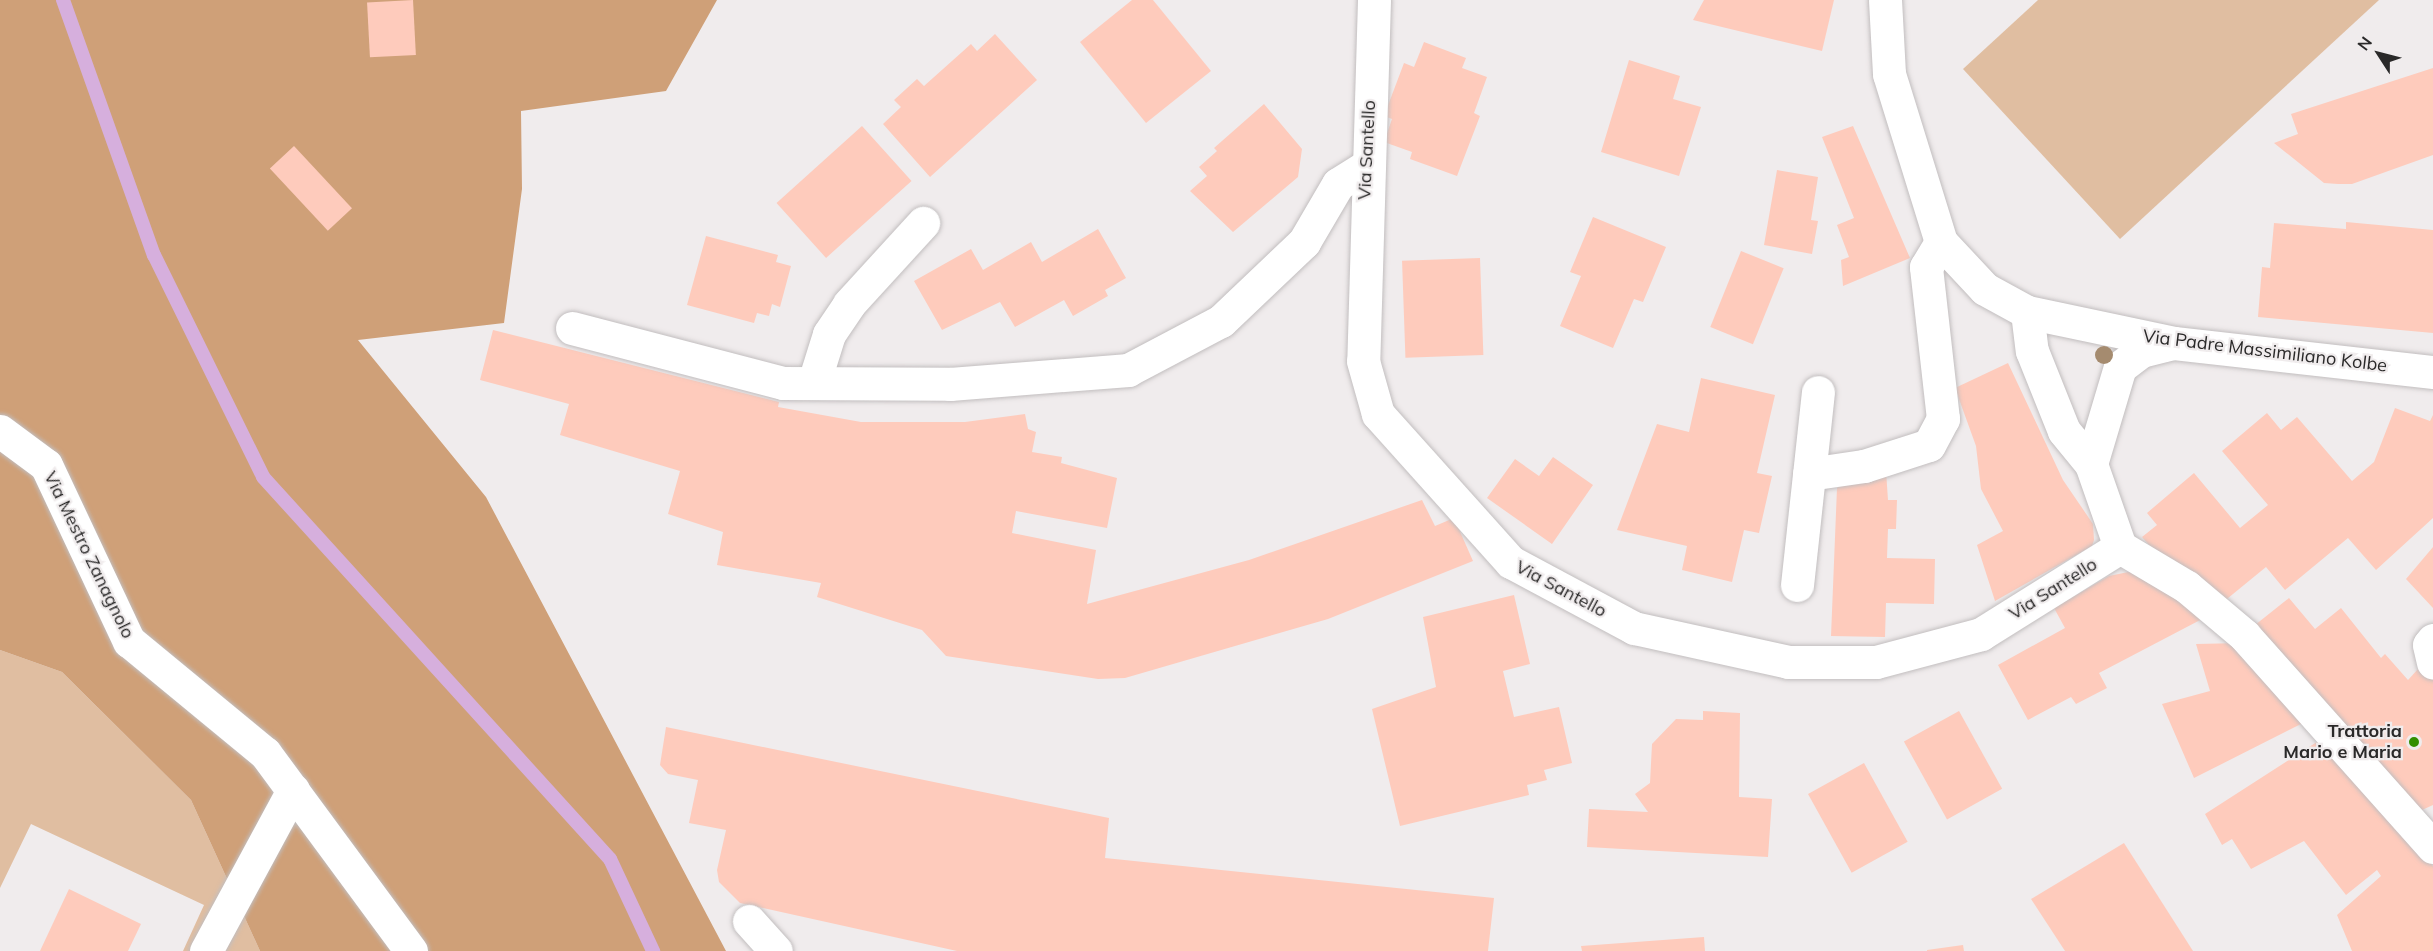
<!DOCTYPE html>
<html>
<head>
<meta charset="utf-8">
<style>
  body { margin:0 }
  #map { position:relative; width:2433px; height:951px; overflow:hidden; background:#f0eced; font-family:Mulish,sans-serif }
  div>[style] { position:absolute }
  .green>* { inset:0; background:#e0bea1 }
  .forest>* { inset:0; background:#cfa078 }
  .stream>* { height:14px; margin:-7px; padding:0 7px; transform-origin:7px; border-radius:7px; background:#d6afdd }
  .building>* { inset:0; background:#fecbbc; transform-origin:0 0 }
  .roads { filter:drop-shadow(0 0 2px #c2bebf) drop-shadow(0 0 2px #c2bebf) }
  .minor>* { height:33px; margin:-16.5px; padding:0 16.5px; transform-origin:16.5px; border-radius:16.5px; background:#fff }
  .trees>* { width:18px; height:18px; margin:-9px; border-radius:50%; background:#a58b6f }
  .dots>* { width:16px; height:16px; translate:-50% -50%; box-sizing:border-box; border:3px solid #f0eced; border-radius:50% }
  span { translate:-50% -50%; white-space:nowrap; text-align:center; line-height:1.15; -webkit-text-stroke:4.5px #f0eced; paint-order:stroke }
  .street-label { font-size:18px; color:#2a2929 }
  .poi-label { font-size:18px; color:#2a2929; font-weight:700 }
  .right { translate:-100% -50%; text-align:right }
  .north { position:absolute; left:2349px; top:24px; width:60px; height:60px; -webkit-text-stroke:4px #f0eced; paint-order:stroke; rotate:306deg; font-size:16px; font-weight:700; line-height:24px; text-align:center; color:#2a2929 }
  .north::after { content:''; display:block; margin:auto; width:21px; height:27px; background:#2a2929; clip-path:polygon(50% 0,100% 100%,50% 72%,0 100%) }
</style>
</head>
<body>
<div id="map">
  <div class="green">
    <div style="clip-path:polygon(2038px 0,2379px 0,2120px 239px,1963px 69px)"></div>
    <div style="clip-path:polygon(0 650px,62px 672px,191px 800px,260px 951px,183px 951px,204px 905px,31px 824px,0 888px)"></div>
  </div>
  <div class="forest">
    <div style="clip-path:polygon(0 0,717px 0,666px 91px,521px 111px,522px 189px,504px 323px,358px 340px,486px 497px,726px 951px,260px 951px,191px 800px,62px 672px,0 650px)"></div>
  </div>
  <div class="stream">
    <div style="left:63px;top:0;width:271px;rotate:70.4deg"></div>
    <div style="left:154px;top:255px;width:247px;rotate:63.8deg"></div>
    <div style="left:263px;top:477px;width:516px;rotate:47.75deg"></div>
    <div style="left:610px;top:859px;width:102px;rotate:64.9deg"></div>
  </div>
  <div class="building">
    <div style="left:413px;top:0;width:55px;height:46px;rotate:87deg"></div>
    <div style="clip-path:polygon(1132px 0,1153px 0,1211px 71px,1146px 123px,1080px 42px)"></div>
    <div style="clip-path:polygon(1704px 0,1834px 0,1822px 51px,1693px 20px)"></div>
    <div style="clip-path:polygon(995px 34px,1037px 80px,930px 177px,883px 124px,901px 107px,894px 100px,917px 79px,924px 86px,971px 44px,977px 51px)"></div>
    <div style="clip-path:polygon(1424px 42px,1466px 58px,1462px 68px,1487px 77px,1474px 113px,1480px 116px,1457px 176px,1410px 159px,1412px 152px,1384px 142px,1392px 119px,1384px 116px,1404px 63px,1414px 67px)"></div>
    <div style="clip-path:polygon(1629px 60px,1680px 76px,1673px 99px,1701px 107px,1679px 176px,1601px 152px)"></div>
    <div style="clip-path:polygon(2433px 68px,2433px 155px,2352px 184px,2338px 184px,2324px 183px,2274px 143px,2298px 134px,2291px 114px)"></div>
    <div style="clip-path:polygon(1264px 104px,1302px 149px,1298px 177px,1233px 232px,1190px 191px,1207px 176px,1199px 167px,1217px 151px,1214px 148px)"></div>
    <div style="left:862px;top:126px;width:74px;height:115px;rotate:48deg"></div>
    <div style="clip-path:polygon(1853px 126px,1910px 258px,1843px 286px,1841px 260px,1849px 257px,1837px 225px,1854px 218px,1822px 137px)"></div>
    <div style="left:294px;top:146px;width:85px;height:33px;rotate:47deg"></div>
    <div style="clip-path:polygon(1777px 170px,1818px 177px,1811px 220px,1818px 221px,1812px 254px,1764px 245px)"></div>
    <div style="clip-path:polygon(1593px 217px,1666px 247px,1643px 302px,1634px 299px,1613px 348px,1560px 326px,1581px 276px,1570px 272px)"></div>
    <div style="clip-path:polygon(2346px 222px,2433px 230px,2433px 333px,2258px 317px,2262px 267px,2270px 268px,2274px 223px,2346px 229px)"></div>
    <div style="clip-path:polygon(1098px 229px,1126px 278px,1105px 290px,1108px 296px,1073px 316px,1064px 300px,1015px 327px,1000px 302px,942px 330px,914px 281px,971px 249px,983px 270px,1031px 242px,1042px 262px)"></div>
    <div style="clip-path:polygon(706px 236px,778px 255px,776px 262px,791px 266px,780px 307px,772px 304px,769px 316px,757px 313px,754px 323px,687px 305px)"></div>
    <div style="left:1741px;top:251px;width:46px;height:82px;rotate:22deg"></div>
    <div style="left:1480px;top:258px;width:97px;height:78px;rotate:88deg"></div>
    <div style="clip-path:polygon(493px 330px,779px 402px,778px 407px,861px 422px,965px 422px,1025px 414px,1028px 429px,1036px 432px,1032px 452px,1062px 457px,1061px 463px,1117px 478px,1107px 528px,1016px 511px,1012px 533px,1096px 550px,1087px 604px,1249px 560px,1422px 500px,1435px 526px,1454px 518px,1473px 561px,1328px 619px,1125px 678px,1098px 679px,946px 656px,922px 630px,817px 597px,821px 583px,717px 565px,723px 532px,668px 514px,680px 471px,560px 435px,569px 404px,480px 380px)"></div>
    <div style="clip-path:polygon(2008px 363px,2063px 480px,2093px 524px,2094px 540px,2092px 546px,1995px 601px,1977px 545px,2003px 531px,1981px 489px,1976px 446px,1955px 388px)"></div>
    <div style="clip-path:polygon(1701px 378px,1775px 395px,1757px 473px,1772px 476px,1759px 533px,1744px 530px,1732px 582px,1682px 570px,1687px 546px,1617px 530px,1657px 424px,1689px 432px)"></div>
    <div style="clip-path:polygon(2395px 408px,2430px 421px,2433px 415px,2433px 518px,2376px 570px,2348px 538px,2285px 590px,2266px 567px,2222px 603px,2165px 563px,2142px 537px,2157px 525px,2147px 513px,2194px 473px,2240px 528px,2268px 505px,2222px 451px,2267px 413px,2281px 430px,2297px 417px,2352px 481px,2374px 462px)"></div>
    <div style="clip-path:polygon(1553px 457px,1593px 485px,1552px 544px,1487px 498px,1515px 459px,1539px 476px)"></div>
    <div style="clip-path:polygon(1886px 471px,1888px 500px,1897px 500px,1896px 529px,1888px 529px,1887px 558px,1935px 559px,1934px 604px,1886px 603px,1885px 637px,1831px 636px,1837px 488px,1846px 481px)"></div>
    <div style="clip-path:polygon(2433px 547px,2433px 608px,2406px 579px)"></div>
    <div style="clip-path:polygon(2138px 570px,2204px 618px,2099px 673px,2107px 688px,2076px 704px,2071px 697px,2028px 720px,1998px 665px,2065px 628px,2054px 608px,2109px 576px)"></div>
    <div style="clip-path:polygon(1514px 595px,1530px 664px,1503px 671px,1514px 717px,1559px 707px,1572px 763px,1544px 770px,1547px 780px,1527px 785px,1529px 795px,1400px 826px,1372px 709px,1436px 687px,1423px 617px)"></div>
    <div style="clip-path:polygon(2289px 598px,2315px 629px,2341px 608px,2381px 658px,2385px 654px,2408px 680px,2418px 669px,2433px 677px,2433px 805px,2411px 815px,2250px 629px)"></div>
    <div style="clip-path:polygon(2241px 643px,2307px 721px,2194px 778px,2162px 704px,2210px 691px,2196px 644px)"></div>
    <div style="clip-path:polygon(1703px 711px,1740px 713px,1739px 797px,1772px 799px,1768px 857px,1587px 847px,1589px 809px,1648px 812px,1635px 794px,1650px 783px,1652px 744px,1676px 719px,1703px 720px)"></div>
    <div style="left:1959px;top:711px;width:89px;height:63px;rotate:61deg"></div>
    <div style="clip-path:polygon(666px 727px,1109px 818px,1105px 858px,1494px 898px,1488px 951px,957px 951px,740px 903px,719px 882px,717px 870px,726px 830px,689px 823px,698px 780px,668px 774px,660px 765px)"></div>
    <div style="clip-path:polygon(2323px 738px,2433px 866px,2433px 951px,2352px 951px,2337px 915px,2381px 876px,2377px 870px,2346px 895px,2304px 841px,2251px 869px,2232px 839px,2222px 845px,2205px 814px)"></div>
    <div style="left:1864px;top:763px;width:90px;height:64px;rotate:61deg"></div>
    <div style="clip-path:polygon(2124px 843px,2193px 951px,2065px 951px,2031px 899px)"></div>
    <div style="clip-path:polygon(69px 889px,141px 924px,128px 951px,40px 951px)"></div>
    <div style="clip-path:polygon(1704px 937px,1705px 951px,1582px 951px,1581px 946px)"></div>
    <div style="clip-path:polygon(1963px 945px,1964px 951px,1927px 951px,1927px 950px)"></div>
  </div>
  <div class="roads">
    <div class="minor">
      <div style="left:1374px;top:0;width:361px;rotate:91.7deg"></div>
      <div style="left:1363px;top:361px;width:55px;rotate:74.2deg"></div>
      <div style="left:1378px;top:414px;width:199px;rotate:48.1deg"></div>
      <div style="left:1511px;top:562px;width:140px;rotate:28.2deg"></div>
      <div style="left:1634px;top:628px;width:158px;rotate:12.4deg"></div>
      <div style="left:1788px;top:662px;width:88px"></div>
      <div style="left:1876px;top:662px;width:109px;rotate:-14.9deg"></div>
      <div style="left:1981px;top:634px;width:164px;rotate:-32deg"></div>
      <div style="left:1885px;top:0;width:74px;rotate:86.9deg"></div>
      <div style="left:1889px;top:74px;width:176px;rotate:72.8deg"></div>
      <div style="left:1941px;top:242px;width:64px;rotate:46.9deg"></div>
      <div style="left:1985px;top:289px;width:48px;rotate:28.7deg"></div>
      <div style="left:2027px;top:312px;width:150px;rotate:11.9deg"></div>
      <div style="left:2174px;top:343px;width:261px;rotate:6.4deg"></div>
      <div style="left:2027px;top:312px;width:39px;rotate:83deg"></div>
      <div style="left:2032px;top:351px;width:86px;rotate:68.2deg"></div>
      <div style="left:2064px;top:431px;width:43px;rotate:50.7deg"></div>
      <div style="left:2091px;top:464px;width:88px;rotate:70.7deg"></div>
      <div style="left:2120px;top:547px;width:78px;rotate:30.8deg"></div>
      <div style="left:2187px;top:587px;width:75px;rotate:40.1deg"></div>
      <div style="left:2244px;top:635px;width:284px;rotate:48.3deg"></div>
      <div style="left:572px;top:328px;width:218px;rotate:14.6deg"></div>
      <div style="left:783px;top:383px;width:167px;rotate:0.3deg"></div>
      <div style="left:950px;top:384px;width:179px;rotate:-4.5deg"></div>
      <div style="left:1128px;top:370px;width:105px;rotate:-27.8deg"></div>
      <div style="left:1221px;top:321px;width:115px;rotate:-43.6deg"></div>
      <div style="left:1304px;top:242px;width:67px;rotate:-59.6deg"></div>
      <div style="left:1338px;top:184px;width:32px;rotate:-32deg"></div>
      <div style="left:814px;top:382px;width:50px;rotate:-72.6deg"></div>
      <div style="left:829px;top:334px;width:36px;rotate:-56deg"></div>
      <div style="left:849px;top:304px;width:110px;rotate:-47.6deg"></div>
      <div style="left:0;top:431px;width:57px;rotate:36.5deg"></div>
      <div style="left:46px;top:465px;width:195px;rotate:64.8deg"></div>
      <div style="left:129px;top:641px;width:176px;rotate:39.5deg"></div>
      <div style="left:265px;top:753px;width:246px;rotate:53.6deg"></div>
      <div style="left:2091px;top:464px;width:101px;rotate:-73.4deg"></div>
      <div style="left:2120px;top:367px;width:26px;rotate:-37deg"></div>
      <div style="left:2141px;top:351px;width:33px;rotate:-14deg"></div>
      <div style="left:1809px;top:474px;width:56px;rotate:-8.3deg"></div>
      <div style="left:1864px;top:466px;width:68px;rotate:-17.9deg"></div>
      <div style="left:1929px;top:445px;width:30px;rotate:-62deg"></div>
      <div style="left:1943px;top:419px;width:153px;rotate:-96.4deg"></div>
      <div style="left:1926px;top:267px;width:29px;rotate:-59deg"></div>
      <div style="left:1797px;top:585px;width:194px;rotate:-83.8deg"></div>
      <div style="left:2433px;top:640px;width:6px;rotate:129deg"></div>
      <div style="left:2429px;top:645px;width:18px;rotate:77deg"></div>
      <div style="left:749px;top:921px;width:40px;rotate:48deg"></div>
      <div style="left:206px;top:951px;width:183px;rotate:-61.6deg"></div>
    </div>
  </div>
  <div class="trees">
    <div style="left:2104px;top:355px"></div>
  </div>
  <div class="dots">
    <div style="left:2414px;top:742px;background:#328e00"></div>
  </div>
  <div class="street-label">
    <span style="left:1367px;top:150px;rotate:-87deg">Via Santello</span>
    <span style="left:2265px;top:351px;rotate:7deg">Via Padre Massimiliano Kolbe</span>
    <span style="left:89px;top:555px;rotate:64deg">Via Mestro Zanagnolo</span>
    <span style="left:1561px;top:589px;rotate:28deg">Via Santello</span>
    <span style="left:2053px;top:589px;rotate:-32deg">Via Santello</span>
  </div>
  <div class="poi-label">
    <span class="right" style="left:2402px;top:742px">Trattoria<br>Mario e Maria</span>
  </div>
  <div class="north">N</div>
</div>
</body>
</html>
